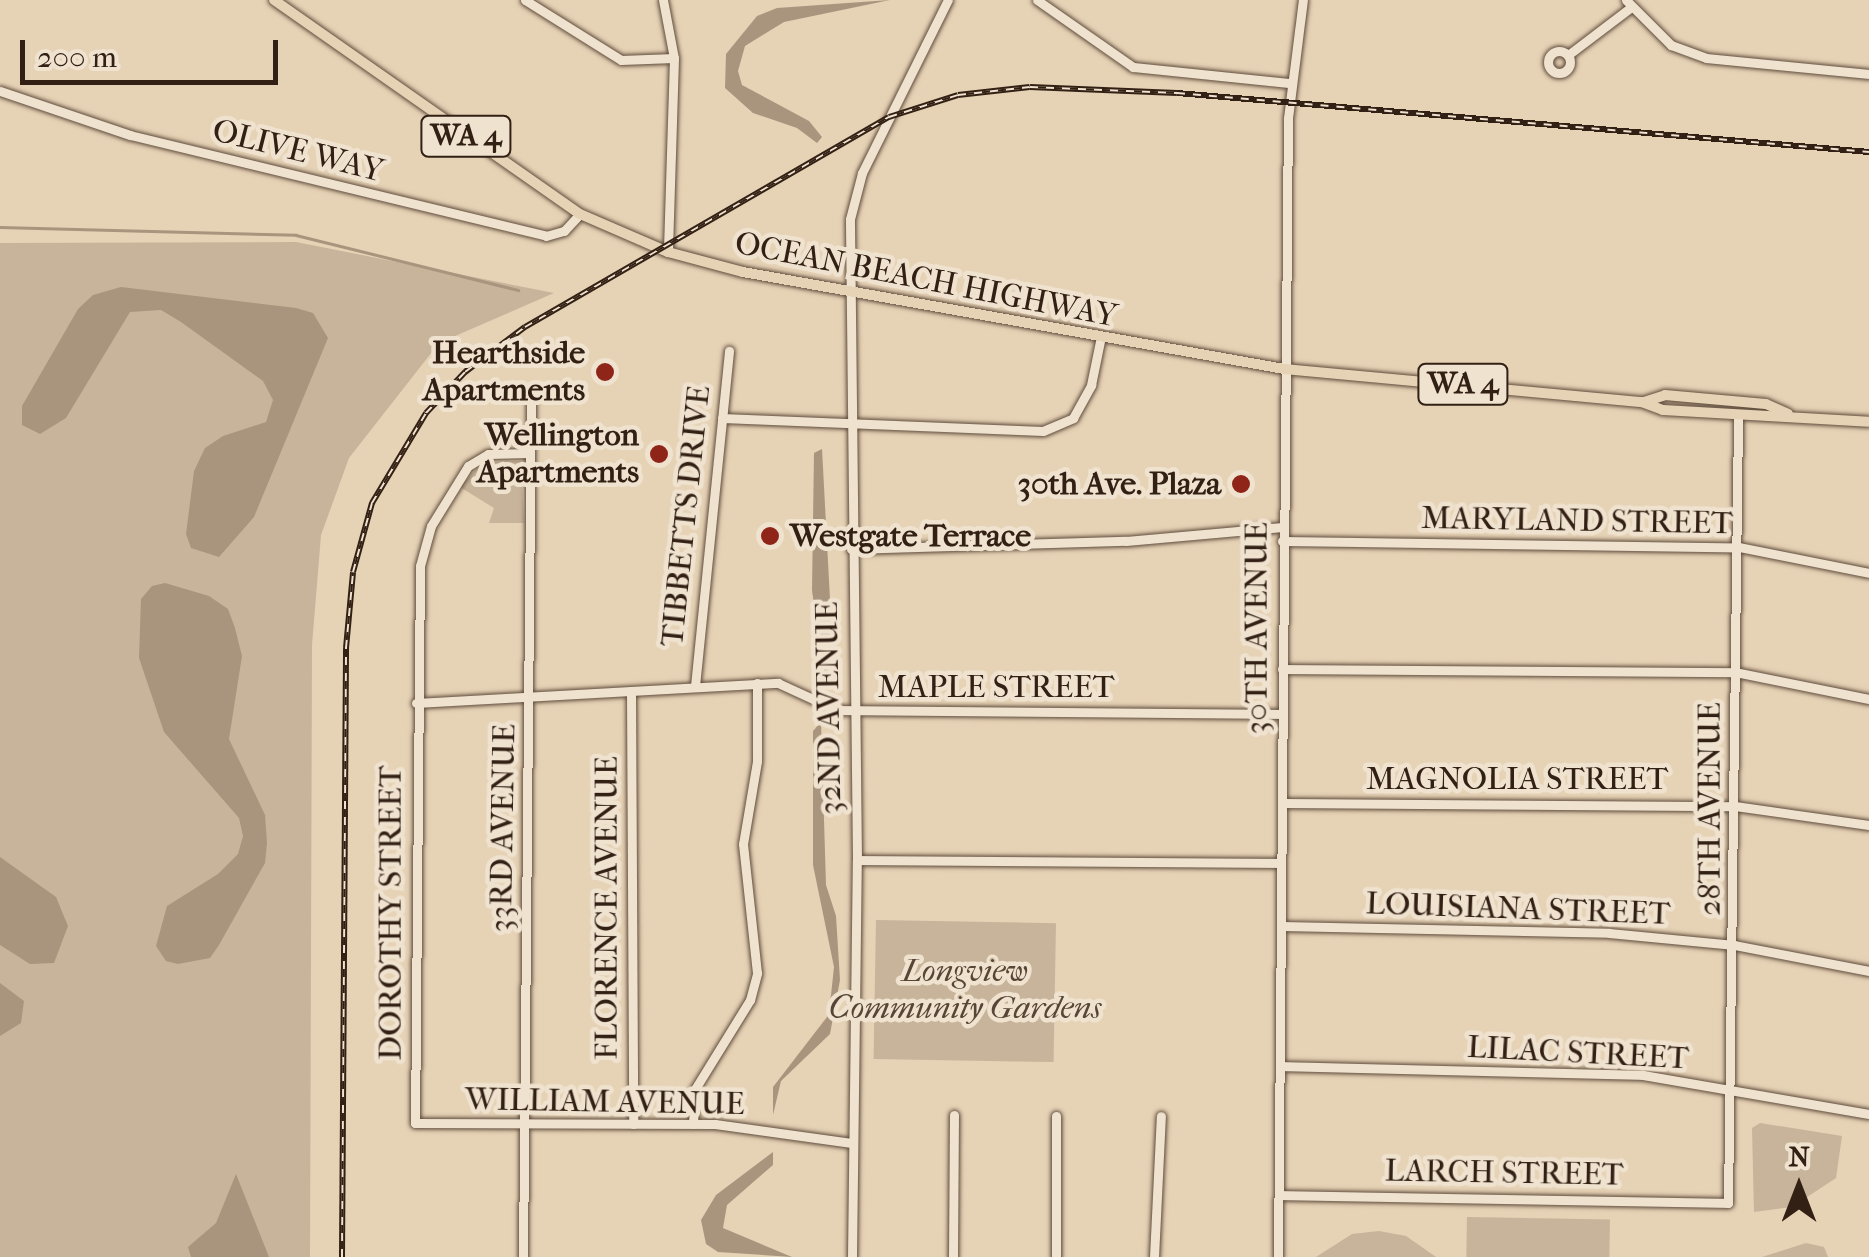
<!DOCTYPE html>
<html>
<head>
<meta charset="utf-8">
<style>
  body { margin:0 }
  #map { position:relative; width:1869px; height:1257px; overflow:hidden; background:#e6d2b5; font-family:"IM FELL French Canon",serif }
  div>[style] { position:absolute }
  .green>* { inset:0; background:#c7b49a; transform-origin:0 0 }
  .water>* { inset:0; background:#a9957e }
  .stream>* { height:2.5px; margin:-1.25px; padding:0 1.25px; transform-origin:1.25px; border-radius:1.25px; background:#a9957e }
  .roads { filter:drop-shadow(0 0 2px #5f4c3c) drop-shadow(0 0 2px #5f4c3c) }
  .minor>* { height:9px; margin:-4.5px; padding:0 4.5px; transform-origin:4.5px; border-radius:4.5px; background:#efe2cf }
  .minor>.ring { margin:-4.5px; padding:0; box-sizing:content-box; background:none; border:9px solid #efe2cf; border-radius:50% }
  .major>* { height:10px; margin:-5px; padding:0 5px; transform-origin:5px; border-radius:5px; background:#e6d2b5 }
  .rail>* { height:6px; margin-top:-3px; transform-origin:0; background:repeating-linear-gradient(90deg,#efe2cf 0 8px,#322014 0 16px); box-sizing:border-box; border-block:2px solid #322014 }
  .dots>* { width:28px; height:28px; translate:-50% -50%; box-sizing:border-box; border:5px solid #efe2cf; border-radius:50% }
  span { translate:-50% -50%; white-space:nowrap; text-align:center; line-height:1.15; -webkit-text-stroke:9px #efe2cf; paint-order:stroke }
  .shield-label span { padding:2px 8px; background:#efe2cf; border:2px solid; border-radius:8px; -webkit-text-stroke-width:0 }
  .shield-label { font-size:30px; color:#322014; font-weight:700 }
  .street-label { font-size:32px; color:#322014 }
  .poi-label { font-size:32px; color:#322014; font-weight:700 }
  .right { translate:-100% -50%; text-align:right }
  .left { translate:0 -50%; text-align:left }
  .park-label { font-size:32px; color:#574536; font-style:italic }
  .north { position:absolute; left:1749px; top:1137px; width:100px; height:100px; -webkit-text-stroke:8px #efe2cf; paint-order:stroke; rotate:0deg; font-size:28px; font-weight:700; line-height:40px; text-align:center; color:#322014 }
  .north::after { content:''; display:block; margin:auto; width:35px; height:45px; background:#322014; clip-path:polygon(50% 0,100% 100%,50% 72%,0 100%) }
  .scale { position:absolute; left:20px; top:40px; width:258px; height:45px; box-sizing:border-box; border:5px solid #322014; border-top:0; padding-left:12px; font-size:30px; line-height:35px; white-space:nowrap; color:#322014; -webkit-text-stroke:8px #efe2cf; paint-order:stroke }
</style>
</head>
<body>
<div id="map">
  <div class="green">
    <div style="clip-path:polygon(296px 242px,554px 293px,439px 343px,349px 458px,321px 535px,312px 645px,310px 1257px,0 1257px,0 243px)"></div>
    <div style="clip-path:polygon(521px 461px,524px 523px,489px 523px,494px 508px,460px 487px,483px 462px)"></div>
    <div style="left:876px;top:920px;width:180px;height:139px;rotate:1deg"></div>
    <div style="clip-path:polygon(1760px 1123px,1842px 1136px,1836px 1178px,1792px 1207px,1754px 1212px,1752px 1128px)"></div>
    <div style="left:1467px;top:1217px;width:143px;height:40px;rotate:1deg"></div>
    <div style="clip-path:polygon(1379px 1231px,1406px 1236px,1436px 1257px,1316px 1257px,1352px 1234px)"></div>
    <div style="clip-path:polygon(1806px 1243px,1824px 1247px,1828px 1257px,1762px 1257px)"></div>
  </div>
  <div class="water">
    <div style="clip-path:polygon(890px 0,784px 22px,745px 46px,738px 71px,742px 85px,809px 121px,822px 137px,817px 143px,797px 128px,753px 113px,725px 88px,726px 54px,757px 16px,777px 8px)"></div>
    <div style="clip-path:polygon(121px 287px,296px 308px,313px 313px,328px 338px,254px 517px,219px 557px,191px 548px,186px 534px,194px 471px,205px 448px,223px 436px,266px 422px,273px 400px,263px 381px,181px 322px,161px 310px,130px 312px,66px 418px,40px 434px,22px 425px,22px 406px,78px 309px,93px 295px)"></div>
    <div style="clip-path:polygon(822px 449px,832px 637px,825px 689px,812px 590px,814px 453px)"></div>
    <div style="clip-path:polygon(165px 583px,209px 596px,228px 609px,235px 628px,242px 656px,229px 739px,265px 815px,267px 843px,265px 863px,219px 945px,210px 958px,178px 964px,166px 961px,156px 946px,167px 906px,218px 874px,238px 854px,243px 836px,239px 818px,164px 732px,139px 658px,141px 599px,152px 586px)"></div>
    <div style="clip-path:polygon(821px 722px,826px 885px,836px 916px,840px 980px,830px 1034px,781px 1081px,773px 1115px,773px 1087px,827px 1017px,831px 995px,834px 967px,813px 865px,813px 731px)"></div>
    <div style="clip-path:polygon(0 857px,56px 897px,68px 926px,54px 963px,30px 964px,0 945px)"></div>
    <div style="clip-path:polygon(0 983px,24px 1001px,21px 1023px,0 1036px)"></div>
    <div style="clip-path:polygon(773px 1152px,773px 1165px,727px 1205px,723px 1228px,792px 1257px,718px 1252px,706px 1244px,701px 1220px,716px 1195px)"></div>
    <div style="clip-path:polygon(236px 1174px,269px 1257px,191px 1257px,188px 1247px,216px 1223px)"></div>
  </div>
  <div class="stream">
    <div style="left:0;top:227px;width:296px;rotate:1.5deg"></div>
    <div style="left:296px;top:235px;width:229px;rotate:13.9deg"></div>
  </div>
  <div class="roads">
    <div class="minor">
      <div style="left:525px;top:0;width:113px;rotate:32deg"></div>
      <div style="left:621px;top:60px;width:53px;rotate:-2.2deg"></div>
      <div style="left:663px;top:0;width:59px;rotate:79.3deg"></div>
      <div style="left:674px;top:58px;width:194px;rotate:91.8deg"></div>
      <div style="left:1037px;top:0;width:117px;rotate:34.9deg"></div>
      <div style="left:1133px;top:67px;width:157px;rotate:5.9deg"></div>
      <div style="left:1626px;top:0;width:64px;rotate:45deg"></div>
      <div style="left:1671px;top:45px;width:37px;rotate:20deg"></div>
      <div style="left:1706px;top:58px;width:164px;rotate:5.6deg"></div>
      <div class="ring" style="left:1548px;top:51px;width:13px;height:13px"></div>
      <div style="left:1568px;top:55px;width:78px;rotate:-37.2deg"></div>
      <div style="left:0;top:91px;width:137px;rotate:18.7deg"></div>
      <div style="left:130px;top:135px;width:428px;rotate:13.6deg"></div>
      <div style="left:546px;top:236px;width:19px;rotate:-16deg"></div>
      <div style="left:564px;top:231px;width:23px;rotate:-47deg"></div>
      <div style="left:722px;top:418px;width:321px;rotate:2.3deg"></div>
      <div style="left:1043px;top:431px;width:33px;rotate:-23deg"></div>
      <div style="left:1073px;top:418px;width:38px;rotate:-61deg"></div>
      <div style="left:1091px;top:385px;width:45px;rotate:-78.4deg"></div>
      <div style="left:530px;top:453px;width:42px;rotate:178.6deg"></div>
      <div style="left:488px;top:454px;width:23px;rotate:149deg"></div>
      <div style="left:468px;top:466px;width:70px;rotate:121.7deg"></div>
      <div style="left:431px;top:526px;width:41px;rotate:105.4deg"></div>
      <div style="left:420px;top:566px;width:557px;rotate:90.51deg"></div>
      <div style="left:415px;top:1123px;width:300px;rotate:0.2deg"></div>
      <div style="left:715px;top:1124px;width:138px;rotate:7.9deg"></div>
      <div style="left:1282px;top:541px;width:457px;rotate:0.8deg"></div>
      <div style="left:1739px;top:547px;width:133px;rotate:11.3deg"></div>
      <div style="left:851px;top:549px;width:275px;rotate:-1.7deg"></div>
      <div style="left:1126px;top:541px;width:157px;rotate:-5.1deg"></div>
      <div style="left:1282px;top:669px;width:453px;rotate:0.4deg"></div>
      <div style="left:1735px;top:672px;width:137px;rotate:11.4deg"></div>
      <div style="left:695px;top:686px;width:337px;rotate:-84.2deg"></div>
      <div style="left:631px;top:691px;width:433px;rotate:89.7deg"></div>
      <div style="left:416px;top:703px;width:363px;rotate:-3.2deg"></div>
      <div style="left:778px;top:683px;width:65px;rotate:24.6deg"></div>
      <div style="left:837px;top:710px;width:446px;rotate:0.5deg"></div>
      <div style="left:1283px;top:803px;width:452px;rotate:0.4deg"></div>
      <div style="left:1735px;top:806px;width:135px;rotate:8.1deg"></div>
      <div style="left:857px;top:860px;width:424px;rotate:0.4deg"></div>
      <div style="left:1282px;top:926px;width:327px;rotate:1.2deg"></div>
      <div style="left:1609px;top:933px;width:126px;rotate:5.5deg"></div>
      <div style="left:1734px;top:945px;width:137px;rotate:10.9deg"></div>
      <div style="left:1282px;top:1066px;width:361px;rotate:1.4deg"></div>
      <div style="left:1643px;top:1075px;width:229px;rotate:9.8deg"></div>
      <div style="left:1056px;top:1116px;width:141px;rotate:90deg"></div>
      <div style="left:693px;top:1124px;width:35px;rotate:-87deg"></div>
      <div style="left:695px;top:1089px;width:105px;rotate:-58.3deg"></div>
      <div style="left:750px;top:1000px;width:28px;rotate:-75deg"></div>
      <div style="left:757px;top:973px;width:130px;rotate:-96.2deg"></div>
      <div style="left:743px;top:844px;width:84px;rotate:-80.4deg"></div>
      <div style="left:757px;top:761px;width:78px;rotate:-90deg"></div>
      <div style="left:1279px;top:1195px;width:449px;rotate:1deg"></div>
      <div style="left:1728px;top:1203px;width:788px;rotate:-89.27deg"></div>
      <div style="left:523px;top:1257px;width:857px;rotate:-89.47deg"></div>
      <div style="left:852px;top:1257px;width:397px;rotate:-89.3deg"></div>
      <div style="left:857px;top:860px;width:641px;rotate:-90.63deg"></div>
      <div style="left:850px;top:219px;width:48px;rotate:-75.4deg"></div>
      <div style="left:862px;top:173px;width:193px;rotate:-63.6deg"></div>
      <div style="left:953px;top:1257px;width:142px;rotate:-89.6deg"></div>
      <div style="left:1154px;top:1257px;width:141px;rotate:-87.2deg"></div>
      <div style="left:1278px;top:1257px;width:1139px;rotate:-89.5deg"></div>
      <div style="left:1288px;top:118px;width:119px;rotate:-82.8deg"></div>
    </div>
    <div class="major">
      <div style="left:274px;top:0;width:373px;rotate:35deg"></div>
      <div style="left:580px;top:214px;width:96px;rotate:23.4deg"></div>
      <div style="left:668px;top:252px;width:78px;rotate:14.9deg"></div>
      <div style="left:743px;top:272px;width:550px;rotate:10.16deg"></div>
      <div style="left:1284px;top:369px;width:360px;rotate:5.3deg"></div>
      <div style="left:1642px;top:402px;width:22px;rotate:21deg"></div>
      <div style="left:1663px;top:410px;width:206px;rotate:3.3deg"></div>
      <div style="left:1644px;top:402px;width:22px;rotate:-18deg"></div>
      <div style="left:1665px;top:395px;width:101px;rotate:5.1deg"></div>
      <div style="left:1766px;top:404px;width:24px;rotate:24deg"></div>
    </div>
  </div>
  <div class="rail">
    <div style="left:342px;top:1257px;width:609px;rotate:-89.62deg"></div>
    <div style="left:346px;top:648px;width:76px;rotate:-84.7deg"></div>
    <div style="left:353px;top:572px;width:72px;rotate:-74.6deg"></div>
    <div style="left:372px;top:503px;width:105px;rotate:-59deg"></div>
    <div style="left:426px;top:413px;width:57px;rotate:-46.4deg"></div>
    <div style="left:465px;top:372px;width:75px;rotate:-36.9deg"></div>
    <div style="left:525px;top:327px;width:420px;rotate:-30deg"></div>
    <div style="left:889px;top:117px;width:72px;rotate:-17.7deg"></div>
    <div style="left:958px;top:95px;width:72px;rotate:-6.3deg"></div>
    <div style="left:1030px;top:87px;width:147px;rotate:2.3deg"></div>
    <div style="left:1177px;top:93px;width:695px;rotate:4.87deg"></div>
  </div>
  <div class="dots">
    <div style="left:605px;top:372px;background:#8f2418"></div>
    <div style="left:659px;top:454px;background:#8f2418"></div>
    <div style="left:1241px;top:484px;background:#8f2418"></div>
    <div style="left:770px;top:536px;background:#8f2418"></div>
  </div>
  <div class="shield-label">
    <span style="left:466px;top:136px">WA 4</span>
    <span style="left:1463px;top:384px">WA 4</span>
  </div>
  <div class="street-label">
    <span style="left:298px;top:151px;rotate:14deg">OLIVE WAY</span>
    <span style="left:926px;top:280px;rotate:11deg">OCEAN BEACH HIGHWAY</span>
    <span style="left:686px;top:516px;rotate:-84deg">TIBBETTS DRIVE</span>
    <span style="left:1577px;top:521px;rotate:1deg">MARYLAND STREET</span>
    <span style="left:1257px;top:628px;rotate:-90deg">30TH AVENUE</span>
    <span style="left:996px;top:687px">MAPLE STREET</span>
    <span style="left:829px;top:708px;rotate:-91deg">32ND AVENUE</span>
    <span style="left:1517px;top:779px">MAGNOLIA STREET</span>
    <span style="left:1710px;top:809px;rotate:-90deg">28TH AVENUE</span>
    <span style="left:503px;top:828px;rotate:-89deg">33RD AVENUE</span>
    <span style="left:607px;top:908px;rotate:-90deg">FLORENCE AVENUE</span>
    <span style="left:1518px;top:909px;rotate:2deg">LOUISIANA STREET</span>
    <span style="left:391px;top:913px;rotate:-90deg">DOROTHY STREET</span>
    <span style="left:1578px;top:1053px;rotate:3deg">LILAC STREET</span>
    <span style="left:605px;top:1102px;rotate:1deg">WILLIAM AVENUE</span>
    <span style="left:1504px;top:1173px;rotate:1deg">LARCH STREET</span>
  </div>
  <div class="poi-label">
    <span class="right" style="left:585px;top:372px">Hearthside<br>Apartments</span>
    <span class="right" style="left:639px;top:454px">Wellington<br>Apartments</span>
    <span class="right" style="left:1221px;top:484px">30th Ave. Plaza</span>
    <span class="left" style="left:790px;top:536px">Westgate Terrace</span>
  </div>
  <div class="park-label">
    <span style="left:965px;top:990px">Longview<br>Community Gardens</span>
  </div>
  <div class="north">N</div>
  <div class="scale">200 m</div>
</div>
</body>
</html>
